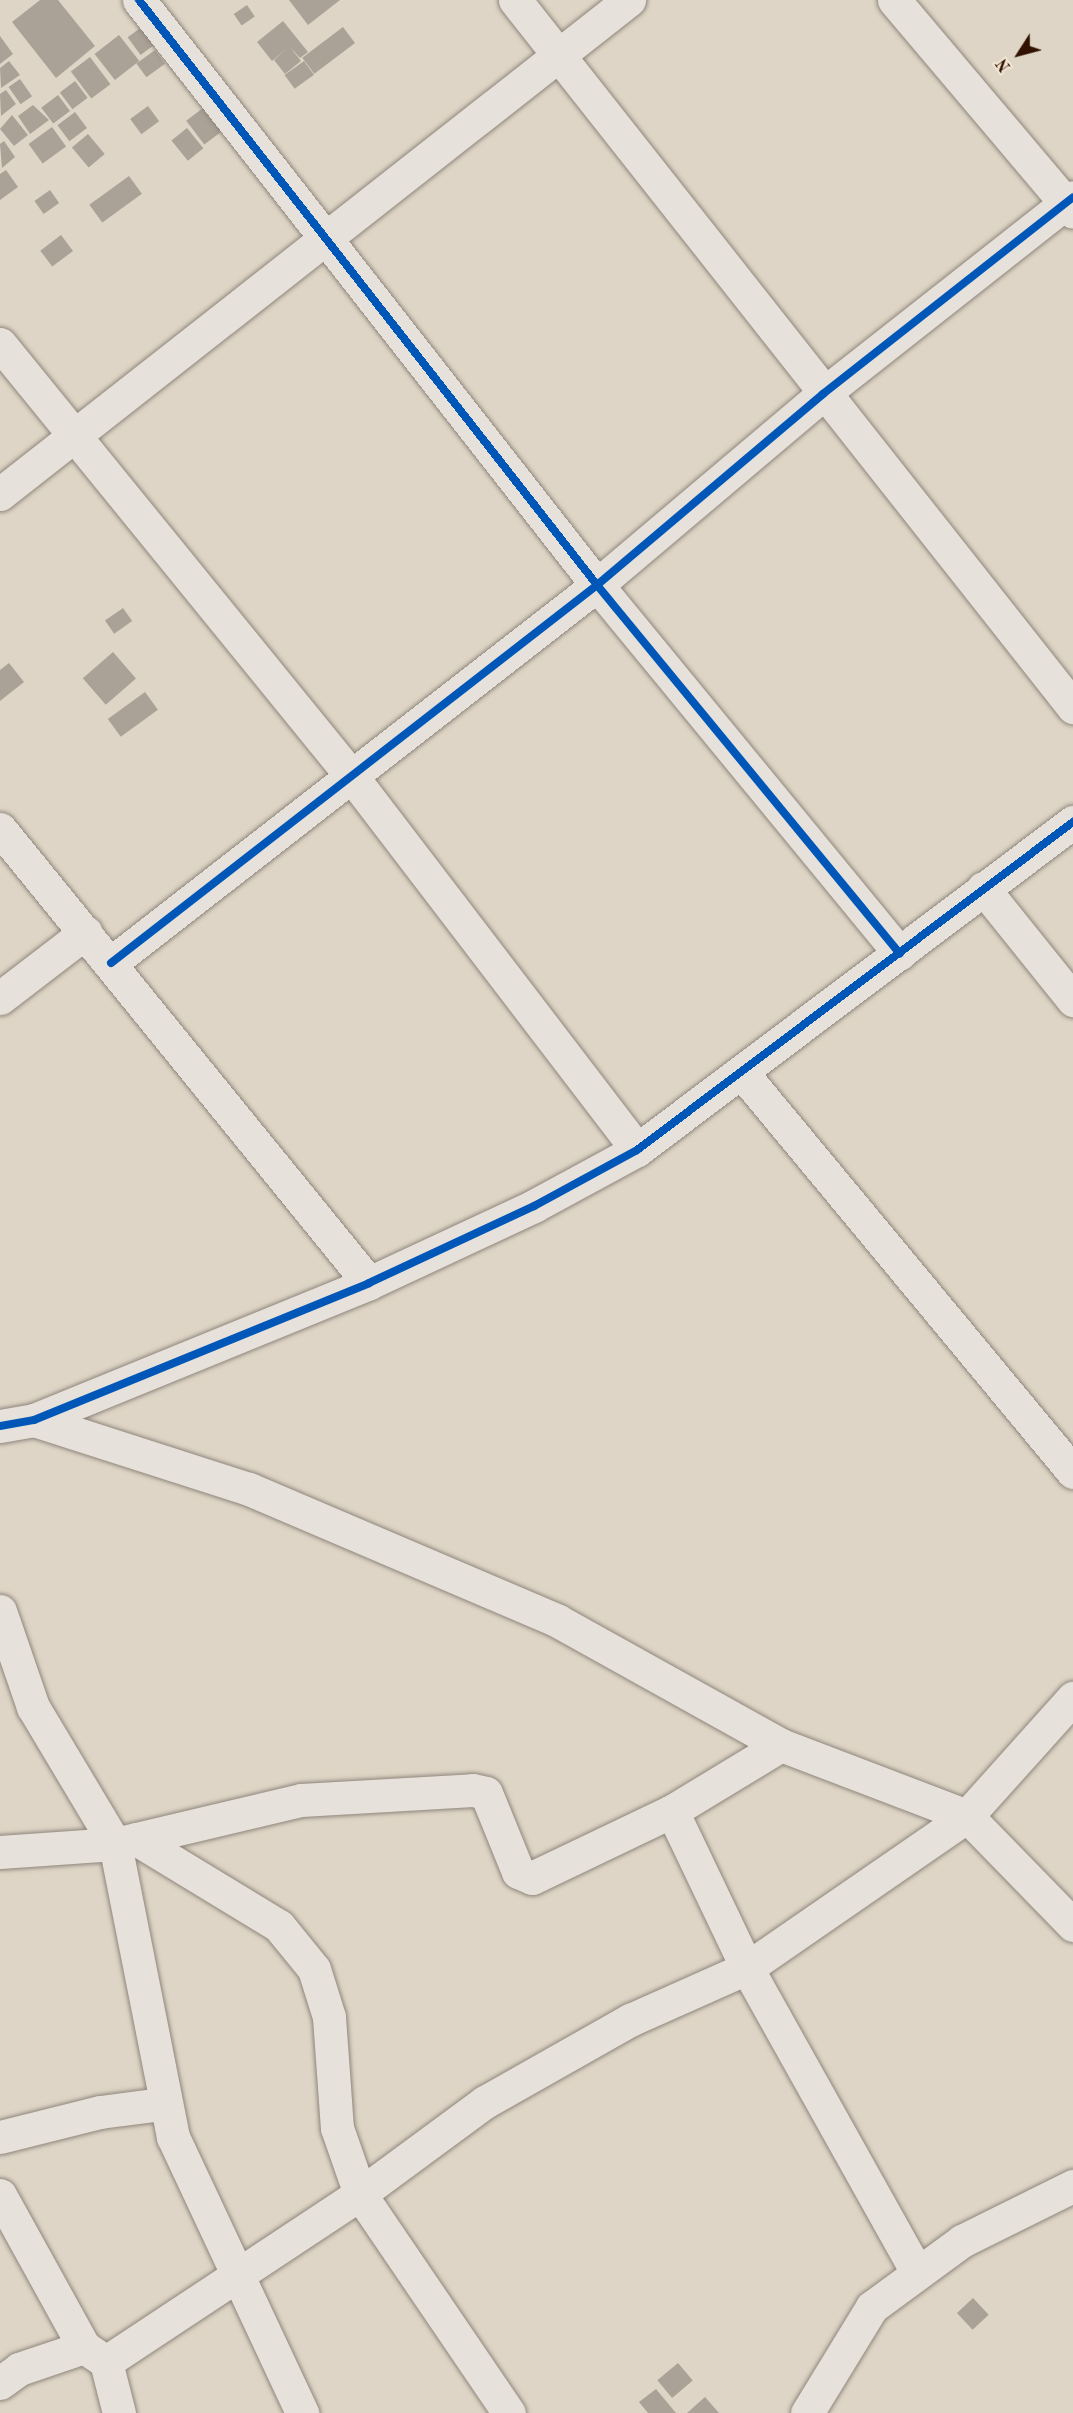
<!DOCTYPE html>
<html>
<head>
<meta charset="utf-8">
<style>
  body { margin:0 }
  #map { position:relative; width:1073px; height:2413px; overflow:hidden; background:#ded5c6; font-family:"Old Standard TT",serif }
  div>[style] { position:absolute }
  .building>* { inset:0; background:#aba297; transform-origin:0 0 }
  .roads { filter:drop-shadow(0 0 2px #8f867c) drop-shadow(0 0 2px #8f867c) }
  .minor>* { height:33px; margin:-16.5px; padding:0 16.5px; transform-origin:16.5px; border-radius:16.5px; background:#e6e1da }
  .cycleway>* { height:8px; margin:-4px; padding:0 4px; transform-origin:4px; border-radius:4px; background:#0057b8 }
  span { translate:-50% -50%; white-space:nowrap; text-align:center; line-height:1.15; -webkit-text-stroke:5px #f1e5d3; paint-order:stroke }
  .north { position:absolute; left:989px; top:24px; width:60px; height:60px; -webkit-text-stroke:4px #f1e5d3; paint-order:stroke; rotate:234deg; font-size:16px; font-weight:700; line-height:24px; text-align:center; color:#311200 }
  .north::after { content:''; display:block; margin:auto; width:21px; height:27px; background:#311200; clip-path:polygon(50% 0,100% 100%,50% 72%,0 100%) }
</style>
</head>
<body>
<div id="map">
  <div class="building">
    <div style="clip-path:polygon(40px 0,58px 0,95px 46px,56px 78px,12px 22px)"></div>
    <div style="clip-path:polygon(289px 0,340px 0,308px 25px)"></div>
    <div style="left:247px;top:5px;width:14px;height:16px;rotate:56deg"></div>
    <div style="clip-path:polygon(283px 21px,308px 52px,300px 58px,290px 47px,301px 61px,285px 74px,274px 60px,286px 49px,272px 61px,257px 42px)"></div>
    <div style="left:143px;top:26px;width:22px;height:19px;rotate:54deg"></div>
    <div style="left:343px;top:27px;width:20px;height:51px;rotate:53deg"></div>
    <div style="left:119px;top:35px;width:33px;height:31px;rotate:52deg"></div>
    <div style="clip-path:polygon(0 36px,13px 54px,0 64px)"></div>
    <div style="left:155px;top:50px;width:17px;height:23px;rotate:54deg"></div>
    <div style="left:90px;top:57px;width:34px;height:24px;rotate:53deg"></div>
    <div style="clip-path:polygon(9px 61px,20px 75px,1px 88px,0 68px)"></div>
    <div style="left:304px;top:61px;width:17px;height:24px;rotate:54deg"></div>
    <div style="left:20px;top:79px;width:21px;height:14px;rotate:55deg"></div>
    <div style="left:75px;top:81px;width:21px;height:19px;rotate:53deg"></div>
    <div style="clip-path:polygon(6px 90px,16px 104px,1px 116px,0 94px)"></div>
    <div style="left:58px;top:95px;width:20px;height:21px;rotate:53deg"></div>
    <div style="clip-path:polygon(33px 105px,49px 120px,30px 134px,18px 116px)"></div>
    <div style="left:207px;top:105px;width:30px;height:26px;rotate:53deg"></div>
    <div style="left:148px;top:106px;width:19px;height:22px;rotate:54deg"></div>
    <div style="left:75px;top:112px;width:20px;height:22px;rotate:53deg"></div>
    <div style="clip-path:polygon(12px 115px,28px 135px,14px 146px,0 129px)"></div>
    <div style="left:52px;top:127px;width:24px;height:29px;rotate:54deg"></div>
    <div style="left:187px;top:128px;width:26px;height:20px;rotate:51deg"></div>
    <div style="left:88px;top:134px;width:26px;height:21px;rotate:50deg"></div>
    <div style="clip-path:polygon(4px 141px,15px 157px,2px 168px,0 144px)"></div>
    <div style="clip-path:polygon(6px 170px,18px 187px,0 200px,0 174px)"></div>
    <div style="left:129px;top:176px;width:22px;height:49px;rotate:54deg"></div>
    <div style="left:50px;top:190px;width:16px;height:19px;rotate:55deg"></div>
    <div style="left:61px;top:235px;width:20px;height:26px;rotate:53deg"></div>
    <div style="left:123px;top:608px;width:16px;height:22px;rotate:55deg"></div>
    <div style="left:113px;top:652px;width:35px;height:40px;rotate:49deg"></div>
    <div style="clip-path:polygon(9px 663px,24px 682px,0 701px,0 670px)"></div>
    <div style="left:145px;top:692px;width:22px;height:46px;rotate:54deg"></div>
    <div style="left:973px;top:2298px;width:23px;height:22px;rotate:47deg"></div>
    <div style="left:678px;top:2363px;width:23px;height:27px;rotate:50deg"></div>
    <div style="clip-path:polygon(656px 2389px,676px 2413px,648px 2413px,639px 2402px)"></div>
    <div style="clip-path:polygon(705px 2397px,719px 2413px,687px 2413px)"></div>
  </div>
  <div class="roads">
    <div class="minor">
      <div style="left:139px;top:0;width:743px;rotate:51.94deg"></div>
      <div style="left:597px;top:585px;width:477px;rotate:50.6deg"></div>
      <div style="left:515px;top:0;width:901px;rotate:51.72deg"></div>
      <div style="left:894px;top:0;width:277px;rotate:49.8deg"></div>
      <div style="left:0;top:344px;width:559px;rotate:50.88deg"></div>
      <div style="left:353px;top:778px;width:468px;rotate:52.6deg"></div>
      <div style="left:0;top:494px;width:800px;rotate:-38.15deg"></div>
      <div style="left:0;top:829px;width:585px;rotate:50.9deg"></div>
      <div style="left:983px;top:888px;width:144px;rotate:51.2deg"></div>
      <div style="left:111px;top:963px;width:616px;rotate:-37.87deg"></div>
      <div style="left:597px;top:585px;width:296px;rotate:-40.2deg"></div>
      <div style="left:823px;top:394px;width:318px;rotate:-38.2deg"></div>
      <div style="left:0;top:998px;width:108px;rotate:-37.5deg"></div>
      <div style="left:743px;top:1074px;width:517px;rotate:50.34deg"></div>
      <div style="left:34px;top:1420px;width:226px;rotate:17.8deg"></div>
      <div style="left:249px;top:1489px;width:336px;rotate:23.1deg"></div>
      <div style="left:558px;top:1621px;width:255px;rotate:29.1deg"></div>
      <div style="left:781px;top:1745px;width:199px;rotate:20.9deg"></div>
      <div style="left:967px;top:1816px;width:152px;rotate:45.8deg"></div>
      <div style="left:0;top:1426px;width:35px;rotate:-10deg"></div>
      <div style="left:34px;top:1420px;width:362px;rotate:-22.2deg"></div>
      <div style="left:369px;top:1283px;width:182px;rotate:-25deg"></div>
      <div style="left:534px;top:1206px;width:117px;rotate:-28.5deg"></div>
      <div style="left:637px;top:1150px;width:546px;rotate:-36.95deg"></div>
      <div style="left:0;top:1611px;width:102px;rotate:71deg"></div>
      <div style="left:33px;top:1707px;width:160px;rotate:59.1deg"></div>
      <div style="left:115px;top:1844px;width:299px;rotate:78.8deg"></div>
      <div style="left:173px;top:2137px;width:305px;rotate:64.9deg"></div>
      <div style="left:672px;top:1811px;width:174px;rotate:64.5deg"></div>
      <div style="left:747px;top:1968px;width:347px;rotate:60.8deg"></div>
      <div style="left:136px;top:1839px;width:167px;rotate:31.3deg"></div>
      <div style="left:279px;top:1926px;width:55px;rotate:50.9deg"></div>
      <div style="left:314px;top:1969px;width:50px;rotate:72.6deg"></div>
      <div style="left:329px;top:2017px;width:111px;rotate:85.9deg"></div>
      <div style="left:337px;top:2128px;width:70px;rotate:70.8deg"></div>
      <div style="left:360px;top:2194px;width:265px;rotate:55.8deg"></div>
      <div style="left:0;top:1852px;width:115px;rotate:-4deg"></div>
      <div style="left:115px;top:1844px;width:191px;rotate:-13.3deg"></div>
      <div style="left:301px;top:1800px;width:172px;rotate:-3.3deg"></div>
      <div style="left:473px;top:1790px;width:13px;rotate:13deg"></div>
      <div style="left:486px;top:1793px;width:85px;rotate:67.9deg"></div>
      <div style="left:518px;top:1872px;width:15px;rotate:23deg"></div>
      <div style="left:532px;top:1878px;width:155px;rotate:-25.6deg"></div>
      <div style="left:672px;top:1811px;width:127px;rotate:-31.2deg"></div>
      <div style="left:0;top:2137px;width:103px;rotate:-14deg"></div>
      <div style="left:100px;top:2112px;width:63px;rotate:-7.4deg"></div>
      <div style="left:0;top:2195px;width:174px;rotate:61.1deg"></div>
      <div style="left:84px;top:2347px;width:27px;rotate:34deg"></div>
      <div style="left:106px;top:2362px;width:53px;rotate:75.7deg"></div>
      <div style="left:106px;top:2362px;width:305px;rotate:-33.5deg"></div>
      <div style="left:360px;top:2194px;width:155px;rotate:-36.4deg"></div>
      <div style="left:485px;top:2102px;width:167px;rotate:-29.5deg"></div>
      <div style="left:630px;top:2020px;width:128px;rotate:-24deg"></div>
      <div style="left:747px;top:1968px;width:267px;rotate:-34.6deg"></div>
      <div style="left:967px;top:1816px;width:159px;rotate:-48.1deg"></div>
      <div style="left:0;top:2383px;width:24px;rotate:-36deg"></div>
      <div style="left:19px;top:2369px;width:69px;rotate:-18.7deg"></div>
      <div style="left:807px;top:2413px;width:124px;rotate:-58.5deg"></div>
      <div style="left:872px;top:2307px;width:112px;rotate:-36.3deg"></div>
      <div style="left:962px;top:2241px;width:124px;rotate:-26.4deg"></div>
    </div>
  </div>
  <div class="cycleway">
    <div style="left:139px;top:0;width:743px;rotate:51.94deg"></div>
    <div style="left:597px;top:585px;width:477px;rotate:50.6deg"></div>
    <div style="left:111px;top:963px;width:616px;rotate:-37.87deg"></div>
    <div style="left:597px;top:585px;width:296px;rotate:-40.2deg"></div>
    <div style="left:823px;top:394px;width:318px;rotate:-38.2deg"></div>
    <div style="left:0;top:1426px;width:35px;rotate:-10deg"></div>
    <div style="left:34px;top:1420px;width:362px;rotate:-22.2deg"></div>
    <div style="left:369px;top:1283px;width:182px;rotate:-25deg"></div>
    <div style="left:534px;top:1206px;width:117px;rotate:-28.5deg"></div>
    <div style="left:637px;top:1150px;width:546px;rotate:-36.95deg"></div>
  </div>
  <div class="north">N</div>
</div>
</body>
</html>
